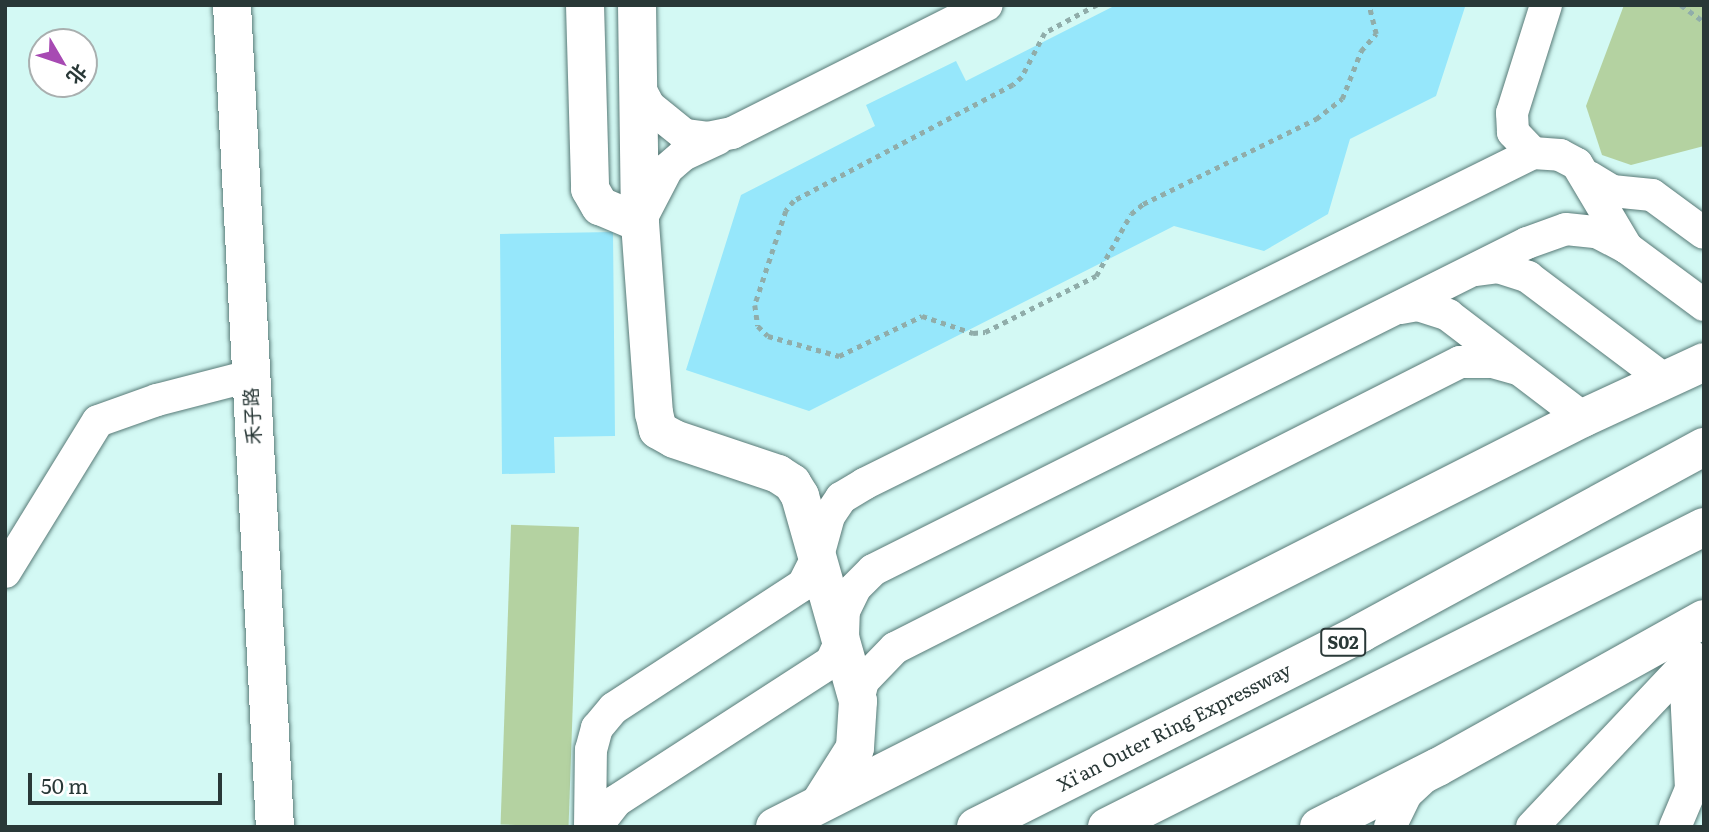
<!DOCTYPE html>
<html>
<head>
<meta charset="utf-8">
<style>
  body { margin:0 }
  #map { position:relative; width:1709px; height:832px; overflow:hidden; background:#d3f9f4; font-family:Literata,"Noto Sans SC",serif }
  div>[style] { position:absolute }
  .green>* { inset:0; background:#b4d2a1; transform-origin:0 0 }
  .building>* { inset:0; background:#96e7fb }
  .path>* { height:4.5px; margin-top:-2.25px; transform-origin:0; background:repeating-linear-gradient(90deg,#90adaa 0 5px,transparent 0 10px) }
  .roads { filter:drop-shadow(0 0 2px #587a77) drop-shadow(0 0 2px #587a77) }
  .minor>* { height:32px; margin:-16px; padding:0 16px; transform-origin:16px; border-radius:16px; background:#fff }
  .major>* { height:38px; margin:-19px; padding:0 19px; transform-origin:19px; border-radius:19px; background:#fff }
  .highway>* { height:38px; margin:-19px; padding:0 19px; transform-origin:19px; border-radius:19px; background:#fff }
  span { translate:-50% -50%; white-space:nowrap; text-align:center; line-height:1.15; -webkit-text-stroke:5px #fff; paint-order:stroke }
  .shield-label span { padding:2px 5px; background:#fff; border:2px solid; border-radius:5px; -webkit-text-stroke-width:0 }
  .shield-label { font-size:18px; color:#293837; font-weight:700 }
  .street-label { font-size:19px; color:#293837 }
  .frame { position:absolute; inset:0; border:7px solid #293837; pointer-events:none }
  .north { position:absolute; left:28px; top:28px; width:70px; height:70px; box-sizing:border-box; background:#fff; border:2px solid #a9afaf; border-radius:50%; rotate:129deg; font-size:19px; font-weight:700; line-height:28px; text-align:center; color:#293837 }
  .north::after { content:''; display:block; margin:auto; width:24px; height:32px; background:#a74ab3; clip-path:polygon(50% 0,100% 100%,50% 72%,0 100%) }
  .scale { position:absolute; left:28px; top:773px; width:194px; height:32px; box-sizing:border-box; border:4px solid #293837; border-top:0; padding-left:9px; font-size:21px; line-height:24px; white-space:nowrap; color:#293837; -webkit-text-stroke:5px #fff; paint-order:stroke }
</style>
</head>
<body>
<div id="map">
  <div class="green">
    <div style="clip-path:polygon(1624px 5px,1704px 5px,1704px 146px,1631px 165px,1602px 155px,1586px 106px)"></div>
    <div style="left:579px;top:527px;width:300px;height:68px;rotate:92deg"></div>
  </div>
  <div class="building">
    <div style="clip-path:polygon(1116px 5px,1465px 7px,1436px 96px,1350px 139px,1328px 214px,1264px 251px,1174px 226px,809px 411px,686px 370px,741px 195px,875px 126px,866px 105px,956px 61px,966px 81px)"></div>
    <div style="clip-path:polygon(613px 232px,615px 436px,554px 437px,555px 473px,502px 474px,500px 234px)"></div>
  </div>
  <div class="path">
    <div style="left:1097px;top:5px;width:59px;rotate:151.7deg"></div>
    <div style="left:1045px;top:33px;width:50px;rotate:117.6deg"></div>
    <div style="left:1022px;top:77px;width:12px;rotate:138deg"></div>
    <div style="left:1013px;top:85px;width:248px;rotate:152.1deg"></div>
    <div style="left:794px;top:201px;width:13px;rotate:129deg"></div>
    <div style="left:786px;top:211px;width:99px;rotate:108.3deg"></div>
    <div style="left:755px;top:305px;width:21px;rotate:82deg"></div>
    <div style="left:758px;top:326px;width:14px;rotate:45deg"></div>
    <div style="left:768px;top:336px;width:74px;rotate:15.7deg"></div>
    <div style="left:839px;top:356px;width:92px;rotate:-25.7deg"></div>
    <div style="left:922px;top:316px;width:54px;rotate:18.4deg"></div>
    <div style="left:973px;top:333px;width:12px;rotate:-5deg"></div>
    <div style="left:985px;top:332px;width:124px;rotate:-26.8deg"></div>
    <div style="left:1096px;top:276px;width:71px;rotate:-60.6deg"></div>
    <div style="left:1131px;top:214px;width:16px;rotate:-40deg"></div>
    <div style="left:1143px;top:204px;width:193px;rotate:-26.2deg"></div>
    <div style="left:1316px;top:119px;width:33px;rotate:-38deg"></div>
    <div style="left:1342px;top:99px;width:52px;rotate:-68.4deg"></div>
    <div style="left:1361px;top:51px;width:23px;rotate:-49deg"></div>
    <div style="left:1376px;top:34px;width:30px;rotate:-104deg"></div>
    <div style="left:1310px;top:5px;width:15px"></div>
    <div style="left:1681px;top:5px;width:29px;rotate:36deg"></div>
  </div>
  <div class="roads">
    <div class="minor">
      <div style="left:638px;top:85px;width:24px;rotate:62deg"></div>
      <div style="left:649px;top:106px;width:46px;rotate:38.9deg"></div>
      <div style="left:685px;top:135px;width:23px;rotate:7deg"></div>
      <div style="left:708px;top:138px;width:25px;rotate:-12deg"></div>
      <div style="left:732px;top:133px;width:285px;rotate:-26.7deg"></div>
      <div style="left:1533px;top:153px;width:29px;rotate:-134deg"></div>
      <div style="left:1513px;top:132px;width:19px;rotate:-93deg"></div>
      <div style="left:1512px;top:113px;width:113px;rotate:-72.5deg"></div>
      <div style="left:1589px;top:177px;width:27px;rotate:31deg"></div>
      <div style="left:1612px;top:191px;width:40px;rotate:5.7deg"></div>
      <div style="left:1652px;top:195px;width:64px;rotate:36.2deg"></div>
      <div style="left:641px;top:219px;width:56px;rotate:-62.5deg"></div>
      <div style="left:667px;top:169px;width:21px;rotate:-41deg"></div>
      <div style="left:683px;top:155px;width:38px;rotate:-25deg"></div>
      <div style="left:1475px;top:270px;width:23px;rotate:-7deg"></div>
      <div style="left:1498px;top:267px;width:32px;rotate:18deg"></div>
      <div style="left:1528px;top:277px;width:171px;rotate:36.9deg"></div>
      <div style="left:1401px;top:308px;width:17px;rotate:-10deg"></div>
      <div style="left:1418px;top:305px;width:32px;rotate:18deg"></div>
      <div style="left:1448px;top:315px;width:170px;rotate:37.3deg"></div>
      <div style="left:5px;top:572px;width:177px;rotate:-58.4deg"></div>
      <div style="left:98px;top:421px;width:63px;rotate:-19.6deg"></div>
      <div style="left:157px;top:400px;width:96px;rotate:-14.5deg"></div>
      <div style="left:858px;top:701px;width:21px;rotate:-76deg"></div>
      <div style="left:863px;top:681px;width:46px;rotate:-45.9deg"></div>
      <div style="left:895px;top:648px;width:633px;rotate:-26.85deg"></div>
      <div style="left:1460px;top:362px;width:33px"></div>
      <div style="left:1493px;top:362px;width:25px;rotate:16deg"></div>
      <div style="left:590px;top:827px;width:77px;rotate:-89.3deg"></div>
      <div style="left:591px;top:750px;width:23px;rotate:-75deg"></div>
      <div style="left:597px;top:728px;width:26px;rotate:-50deg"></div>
      <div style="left:614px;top:708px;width:225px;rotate:-33.1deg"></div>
      <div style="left:803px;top:585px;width:33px;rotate:-63deg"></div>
      <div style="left:818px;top:556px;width:41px;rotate:-74.6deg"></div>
      <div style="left:829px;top:516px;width:22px;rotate:-56deg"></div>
      <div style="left:841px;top:498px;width:27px;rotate:-31deg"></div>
      <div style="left:864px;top:484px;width:746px;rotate:-26.32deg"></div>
      <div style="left:1533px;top:153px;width:27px;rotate:4deg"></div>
      <div style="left:1560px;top:155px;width:19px;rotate:28deg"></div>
      <div style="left:1577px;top:164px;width:98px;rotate:59.2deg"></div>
      <div style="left:596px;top:827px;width:33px;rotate:-52deg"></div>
      <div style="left:616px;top:801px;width:256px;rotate:-32.9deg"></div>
      <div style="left:831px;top:662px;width:29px;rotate:-65deg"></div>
      <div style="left:843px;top:636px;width:25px;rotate:-88deg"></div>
      <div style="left:844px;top:611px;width:25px;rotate:-64deg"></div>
      <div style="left:855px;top:588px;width:25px;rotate:-45deg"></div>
      <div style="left:873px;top:570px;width:731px;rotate:-26.57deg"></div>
      <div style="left:1527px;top:243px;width:41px;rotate:-19.7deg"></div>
      <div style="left:1566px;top:229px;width:31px;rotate:6deg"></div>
      <div style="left:1597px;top:232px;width:34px;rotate:28deg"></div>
      <div style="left:1627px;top:248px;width:96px;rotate:36.5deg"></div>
      <div style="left:1390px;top:827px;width:37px;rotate:-64deg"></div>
      <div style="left:1406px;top:794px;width:25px;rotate:-43deg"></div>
      <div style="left:1532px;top:827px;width:228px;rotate:-46.6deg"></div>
      <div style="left:1675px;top:827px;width:41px;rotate:-67.2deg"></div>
      <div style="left:1691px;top:789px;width:100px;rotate:-92.9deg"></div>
      <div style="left:1686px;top:689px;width:34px;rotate:-82deg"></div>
    </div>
    <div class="major">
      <div style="left:232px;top:5px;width:823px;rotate:87.01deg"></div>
    </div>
    <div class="highway">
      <div style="left:585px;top:5px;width:184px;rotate:88.4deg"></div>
      <div style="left:590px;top:189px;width:20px;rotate:60deg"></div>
      <div style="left:600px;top:206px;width:43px;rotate:23deg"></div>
      <div style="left:637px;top:5px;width:218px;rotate:89.2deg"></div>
      <div style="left:640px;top:223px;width:191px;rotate:85.8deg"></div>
      <div style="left:654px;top:413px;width:17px;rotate:77deg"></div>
      <div style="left:658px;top:430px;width:18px;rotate:29deg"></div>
      <div style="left:674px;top:439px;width:110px;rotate:18.6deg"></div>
      <div style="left:778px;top:474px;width:17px;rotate:33deg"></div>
      <div style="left:792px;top:483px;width:15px;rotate:58deg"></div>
      <div style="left:800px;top:496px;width:213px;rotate:74.2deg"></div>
      <div style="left:858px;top:701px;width:47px;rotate:93.7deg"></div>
      <div style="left:855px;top:748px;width:62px;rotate:122.4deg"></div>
      <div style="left:775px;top:827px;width:906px;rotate:-26.85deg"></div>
      <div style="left:1583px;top:418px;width:133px;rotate:-24.8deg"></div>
      <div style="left:976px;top:827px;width:431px;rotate:-26.7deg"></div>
      <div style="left:1361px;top:633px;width:390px;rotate:-28.5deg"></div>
      <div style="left:1107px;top:827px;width:668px;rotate:-26.68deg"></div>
      <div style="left:1319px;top:827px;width:133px;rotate:-26.8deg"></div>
      <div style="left:1438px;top:767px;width:304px;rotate:-29.1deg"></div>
    </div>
  </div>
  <div class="shield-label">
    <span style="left:1343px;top:642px">S02</span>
  </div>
  <div class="street-label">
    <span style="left:252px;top:416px;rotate:-93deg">禾子路</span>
    <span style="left:1174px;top:727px;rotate:-27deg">Xi'an Outer Ring Expressway</span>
  </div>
  <div class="frame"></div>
  <div class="north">北</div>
  <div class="scale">50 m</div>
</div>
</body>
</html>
